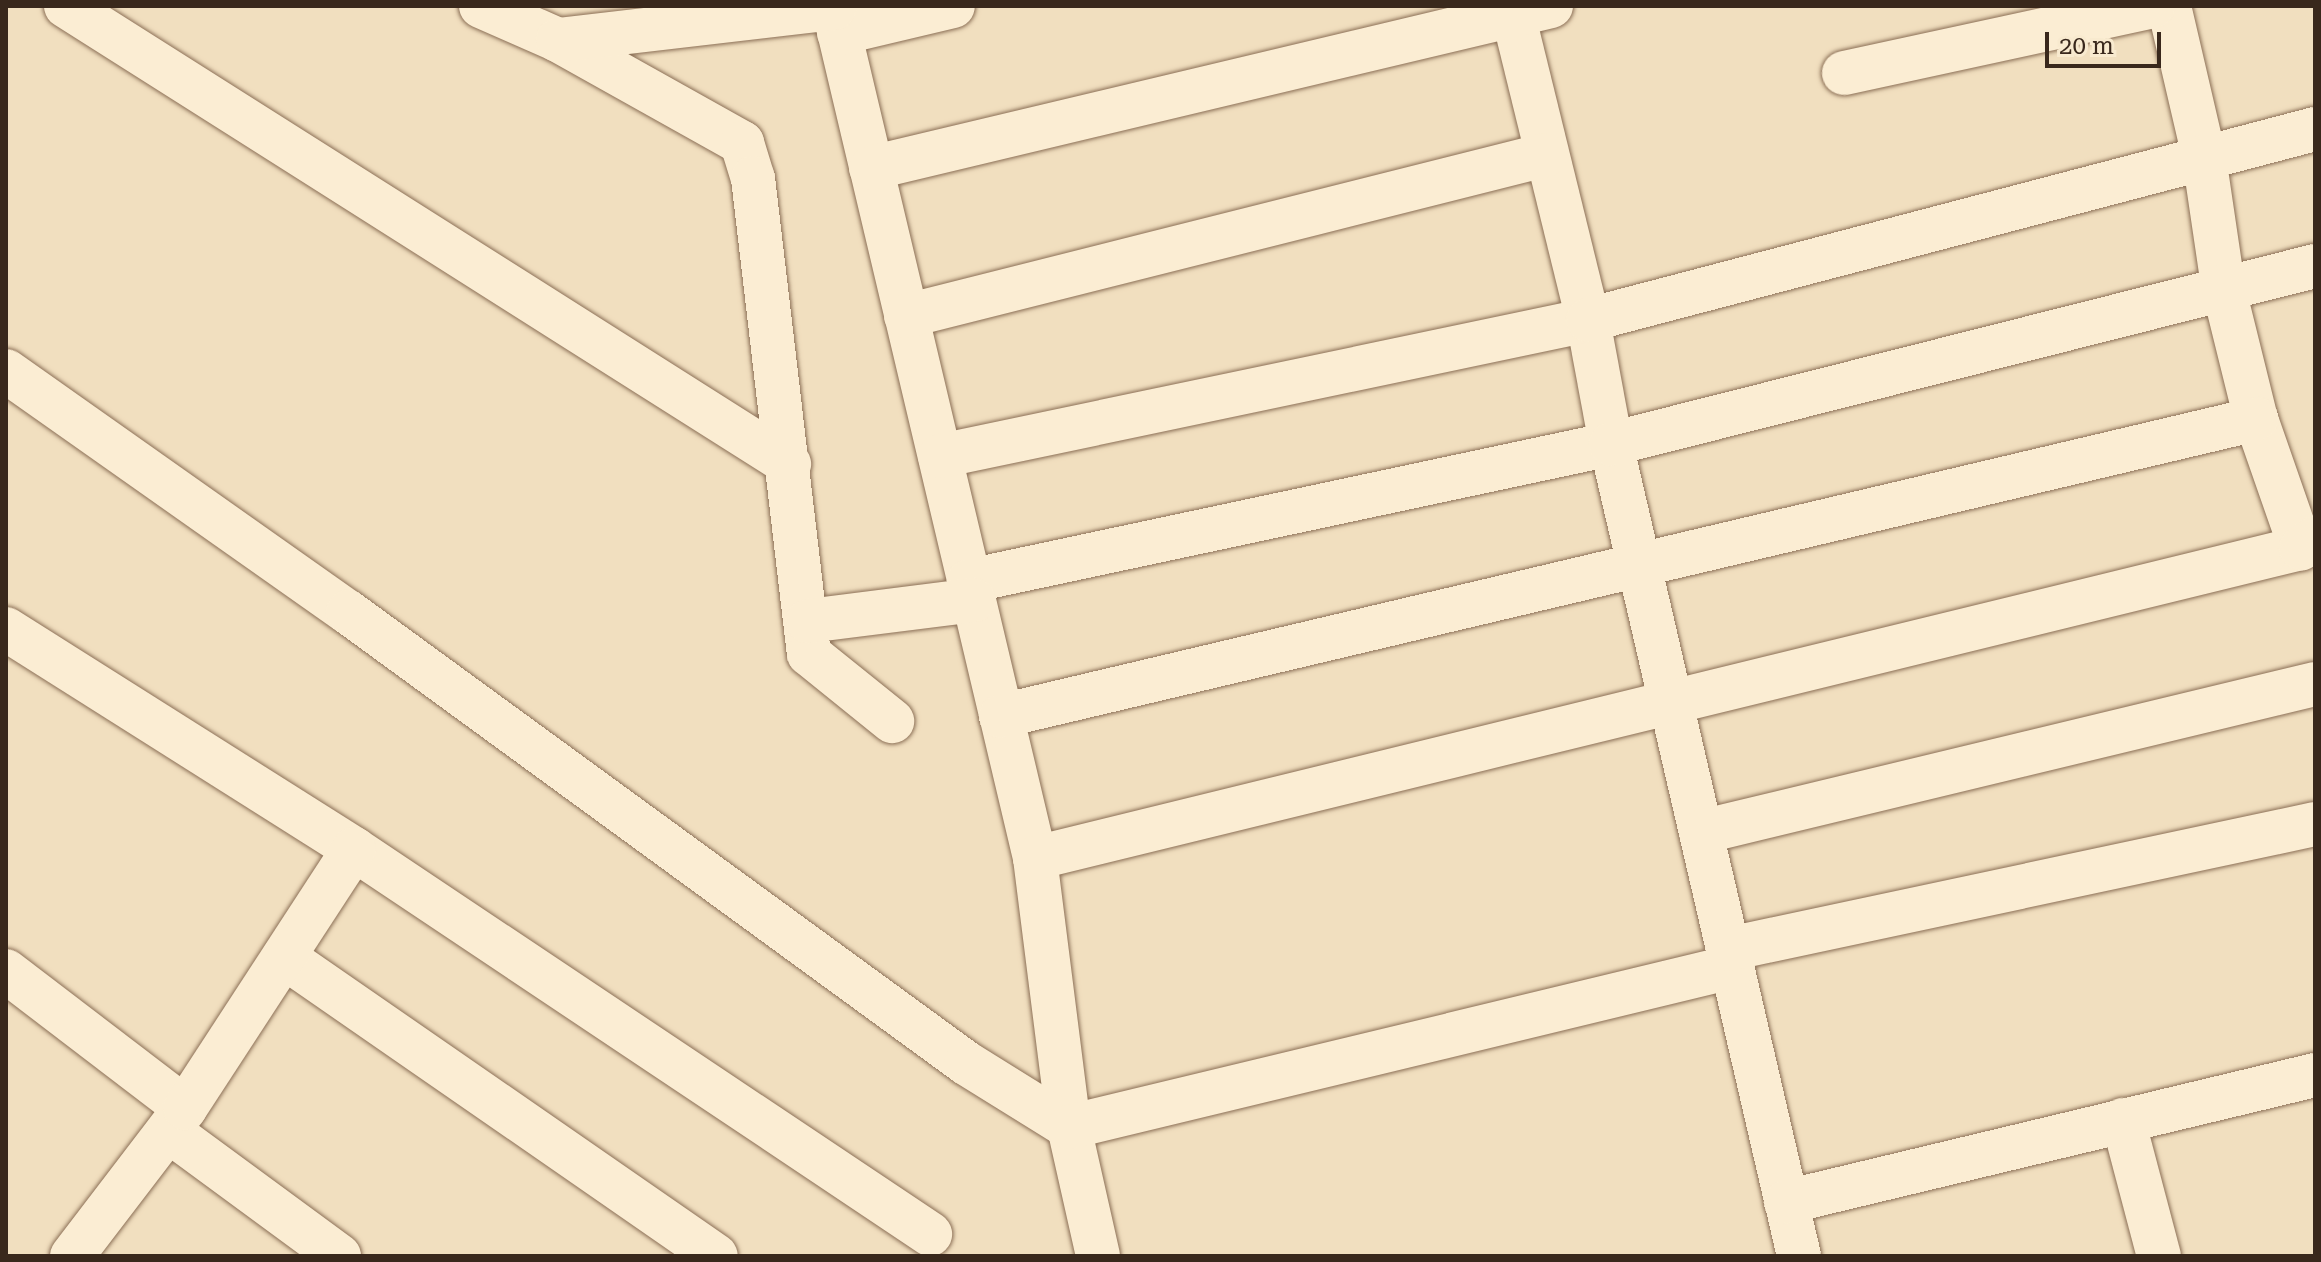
<!DOCTYPE html>
<html>
<head>
<meta charset="utf-8">
<style>
  body { margin:0 }
  #map { position:relative; width:2321px; height:1262px; overflow:hidden; background:#f1dfbf; font-family:"Roboto Serif",serif }
  div>[style] { position:absolute }
  .roads { filter:drop-shadow(0 0 2px #8b6f56) drop-shadow(0 0 2px #8b6f56) }
  .minor>* { height:44px; margin:-22px; padding:0 22px; transform-origin:22px; border-radius:22px; background:#fbedd3 }
  span { translate:-50% -50%; white-space:nowrap; text-align:center; line-height:1.15; -webkit-text-stroke:6px #f8eacf; paint-order:stroke }
  .frame { position:absolute; inset:0; border:8px solid #39281c; pointer-events:none }
  .scale { position:absolute; left:2045px; top:32px; width:116px; height:36px; box-sizing:border-box; border:4px solid #39281c; border-top:0; padding-left:10px; font-size:24px; line-height:28px; white-space:nowrap; color:#39281c; -webkit-text-stroke:6px #f8eacf; paint-order:stroke }
</style>
</head>
<body>
<div id="map">
  <div class="roads">
    <div class="minor">
      <div style="left:66px;top:6px;width:856px;rotate:32.35deg"></div>
      <div style="left:481px;top:6px;width:84px;rotate:23.8deg"></div>
      <div style="left:558px;top:40px;width:211px;rotate:29.2deg"></div>
      <div style="left:742px;top:143px;width:37px;rotate:73deg"></div>
      <div style="left:753px;top:178px;width:479px;rotate:83.3deg"></div>
      <div style="left:809px;top:654px;width:107px;rotate:38.9deg"></div>
      <div style="left:833px;top:6px;width:876px;rotate:76.66deg"></div>
      <div style="left:1035px;top:858px;width:271px;rotate:82.8deg"></div>
      <div style="left:1069px;top:1127px;width:132px;rotate:77.3deg"></div>
      <div style="left:1511px;top:6px;width:323px;rotate:76.2deg"></div>
      <div style="left:1588px;top:320px;width:126px;rotate:79.5deg"></div>
      <div style="left:1611px;top:444px;width:833px;rotate:76.96deg"></div>
      <div style="left:2169px;top:6px;width:155px;rotate:76.9deg"></div>
      <div style="left:2204px;top:157px;width:130px;rotate:81.6deg"></div>
      <div style="left:2223px;top:286px;width:137px;rotate:76.1deg"></div>
      <div style="left:2256px;top:419px;width:137px;rotate:70.8deg"></div>
      <div style="left:839px;top:33px;width:117px;rotate:-13.3deg"></div>
      <div style="left:558px;top:40px;width:278px;rotate:-6.6deg"></div>
      <div style="left:1844px;top:73px;width:316px;rotate:-12.2deg"></div>
      <div style="left:871px;top:168px;width:699px;rotate:-13.4deg"></div>
      <div style="left:906px;top:316px;width:659px;rotate:-14.14deg"></div>
      <div style="left:6px;top:371px;width:418px;rotate:35.2deg"></div>
      <div style="left:348px;top:612px;width:765px;rotate:36.12deg"></div>
      <div style="left:966px;top:1063px;width:121px;rotate:31.9deg"></div>
      <div style="left:1069px;top:1127px;width:682px;rotate:-13.57deg"></div>
      <div style="left:940px;top:456px;width:662px;rotate:-11.85deg"></div>
      <div style="left:1588px;top:320px;width:752px;rotate:-14.72deg"></div>
      <div style="left:969px;top:581px;width:656px;rotate:-12.05deg"></div>
      <div style="left:1611px;top:444px;width:726px;rotate:-14.19deg"></div>
      <div style="left:808px;top:621px;width:167px;rotate:-7.2deg"></div>
      <div style="left:6px;top:629px;width:412px;rotate:32.3deg"></div>
      <div style="left:354px;top:849px;width:693px;rotate:33.76deg"></div>
      <div style="left:1001px;top:716px;width:1290px;rotate:-13.31deg"></div>
      <div style="left:1701px;top:832px;width:632px;rotate:-13.55deg"></div>
      <div style="left:1035px;top:858px;width:1303px;rotate:-13.76deg"></div>
      <div style="left:2301px;top:548px;width:17px;rotate:-36deg"></div>
      <div style="left:1729px;top:949px;width:599px;rotate:-12.04deg"></div>
      <div style="left:284px;top:957px;width:525px;rotate:34.69deg"></div>
      <div style="left:6px;top:971px;width:225px;rotate:37.4deg"></div>
      <div style="left:2123px;top:1120px;width:141px;rotate:75.2deg"></div>
      <div style="left:169px;top:1131px;width:211px;rotate:36.3deg"></div>
      <div style="left:1786px;top:1202px;width:544px;rotate:-13.5deg"></div>
      <div style="left:72px;top:1256px;width:186px;rotate:-52.6deg"></div>
      <div style="left:185px;top:1108px;width:309px;rotate:-56.9deg"></div>
    </div>
  </div>
  <div class="frame"></div>
  <div class="scale">20 m</div>
</div>
</body>
</html>
